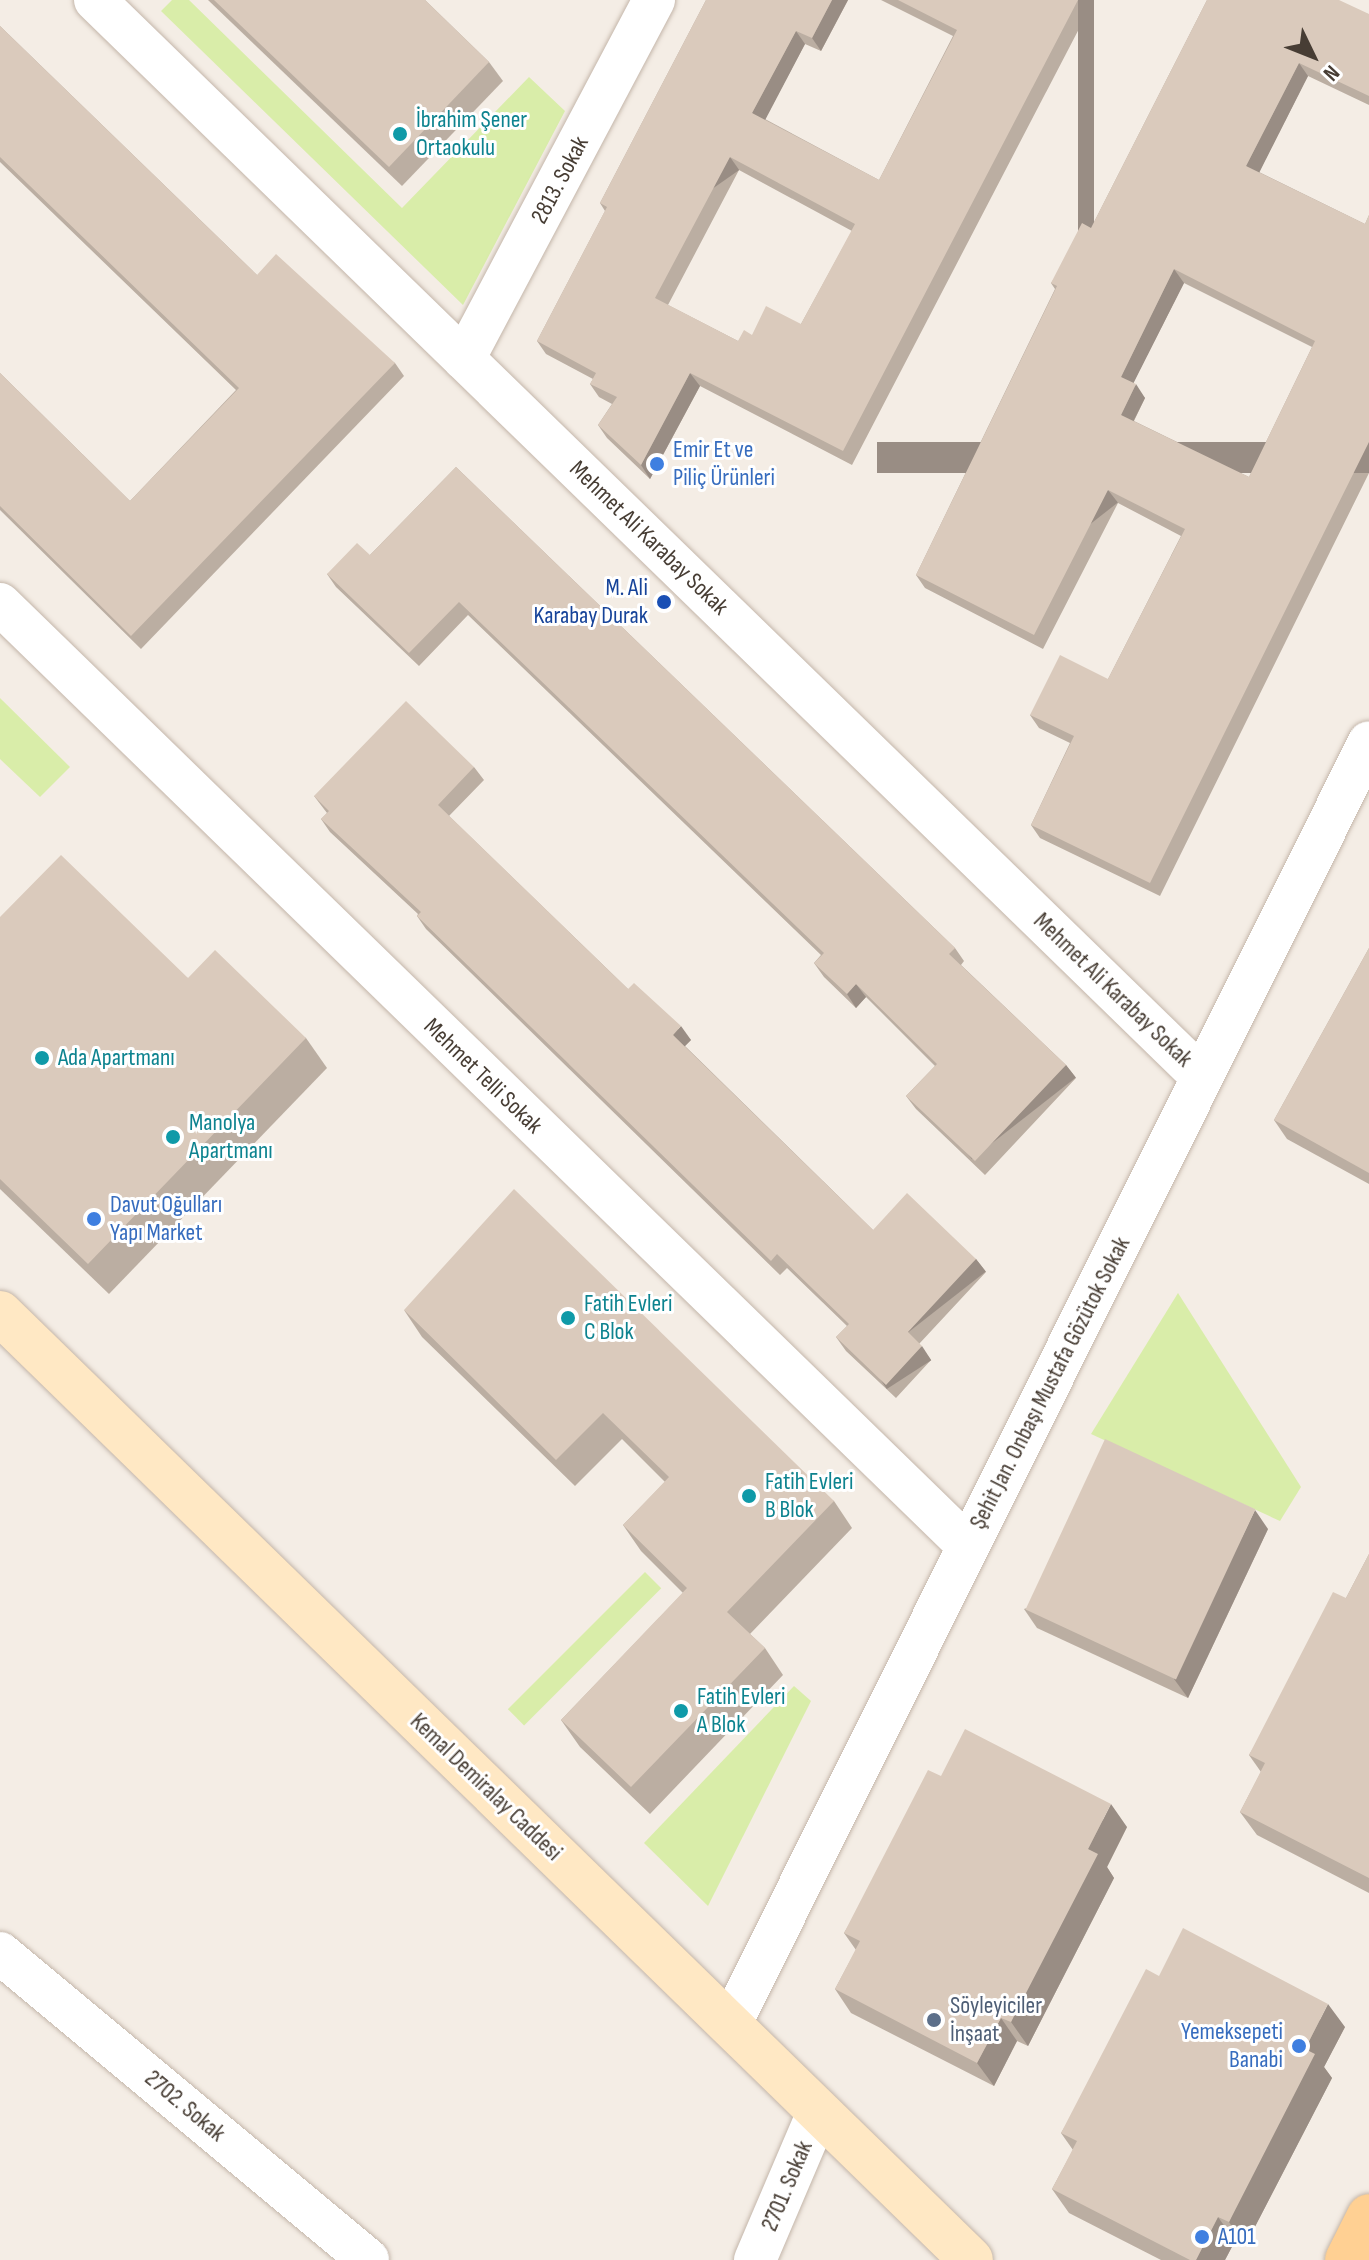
<!DOCTYPE html>
<html>
<head>
<meta charset="utf-8">
<style>
  body { margin:0 }
  #map { position:relative; width:1369px; height:2260px; overflow:hidden; background:#f4ede5; font-family:"Sofia Sans Condensed",sans-serif }
  div>[style] { position:absolute }
  .green>* { inset:0; background:#d9eda9; transform-origin:0 0 }
  .roads { filter:drop-shadow(0 0 2px #c4b6aa) drop-shadow(0 0 2px #c4b6aa) }
  .street>* { height:42px; margin:-21px; padding:0 21px; transform-origin:21px; border-radius:21px; background:#fff }
  .secondary>* { height:44px; margin:-22px; padding:0 22px; transform-origin:22px; border-radius:22px; background:#ffe8c4 }
  .primary>* { height:44px; margin:-22px; padding:0 22px; transform-origin:22px; border-radius:22px; background:#ffd093 }
  .wall>* { inset:0; background:#bbaea2 }
  .shaded-wall>* { inset:0; background:#998d84; transform-origin:0 0 }
  .building>* { inset:0; background:#dacabc; transform-origin:0 0 }
  .dots>* { width:22px; height:22px; translate:-50% -50%; box-sizing:border-box; border:4px solid #fff; border-radius:50% }
  span { translate:-50% -50%; white-space:nowrap; text-align:center; line-height:1.15; -webkit-text-stroke:6px #fff; paint-order:stroke }
  .culture-label { font-size:24px; color:#0d838f }
  .left { translate:0 -50%; text-align:left }
  .street-label { font-size:24px; color:#473d34 }
  .shop-label { font-size:24px; color:#366cbe }
  .right { translate:-100% -50%; text-align:right }
  .transit-label { font-size:24px; color:#164399 }
  .service-label { font-size:24px; color:#4e5e75 }
  .north { position:absolute; left:1273px; top:16px; width:80px; height:80px; -webkit-text-stroke:6px #fff; paint-order:stroke; rotate:133deg; font-size:22px; font-weight:700; line-height:32px; text-align:center; color:#473d34 }
  .north::after { content:''; display:block; margin:auto; width:28px; height:36px; background:#473d34; clip-path:polygon(50% 0,100% 100%,50% 72%,0 100%) }
</style>
</head>
<body>
<div id="map">
  <div class="green">
    <div style="clip-path:polygon(172px 0,189px 0,402px 208px,529px 77px,565px 111px,463px 305px,161px 11px)"></div>
    <div style="clip-path:polygon(0 698px,70px 767px,40px 797px,0 759px)"></div>
    <div style="clip-path:polygon(1178px 1293px,1301px 1487px,1280px 1521px,1091px 1434px)"></div>
    <div style="left:645px;top:1572px;width:23px;height:194px;rotate:45deg"></div>
    <div style="clip-path:polygon(794px 1686px,811px 1701px,708px 1906px,644px 1843px)"></div>
  </div>
  <div class="roads">
    <div class="street">
      <div style="left:95px;top:0;width:1544px;rotate:44.21deg"></div>
      <div style="left:464px;top:359px;width:406px;rotate:-62.1deg"></div>
      <div style="left:0;top:604px;width:1351px;rotate:44.22deg"></div>
      <div style="left:0;top:1953px;width:479px;rotate:39.8deg"></div>
      <div style="left:730px;top:2025px;width:1433px;rotate:-63.52deg"></div>
      <div style="left:755px;top:2260px;width:161px;rotate:-66.9deg"></div>
    </div>
    <div class="secondary">
      <div style="left:0;top:1313px;width:1356px;rotate:44.28deg"></div>
    </div>
    <div class="primary">
      <div style="left:1347px;top:2260px;width:49px;rotate:-63.4deg"></div>
    </div>
  </div>
  <div class="wall">
    <div style="clip-path:polygon(208px 0,425px 0,489px 62px,503px 81px,402px 186px)"></div>
    <div style="clip-path:polygon(evenodd,706px 0,848px 0,821px 51px,805px 44px,765px 119px,879px 180px,953px 36px,881px 0,1094px 0,852px 465px,700px 386px,650px 479px,607px 438px,598px 425px,612px 404px,599px 397px,590px 384px,593px 379px,546px 354px,537px 341px,605px 211px,600px 203px,706px 0,739px 170px,852px 231px,801px 324px,752px 335px,738px 341px,668px 305px,739px 170px)"></div>
    <div style="clip-path:polygon(evenodd,1207px 0,1369px 14px,1369px 105px,1308px 76px,1259px 172px,1365px 224px,1369px 215px,1369px 473px,1160px 896px,1040px 838px,1031px 825px,1070px 743px,1039px 728px,1030px 715px,1108px 679px,1181px 536px,1118px 503px,1043px 649px,925px 588px,916px 575px,1055px 289px,1051px 283px,1091px 228px,1207px 0,1184px 283px,1312px 347px,1249px 477px,1134px 421px,1145px 398px,1133px 383px,1184px 283px)"></div>
    <div style="clip-path:polygon(0 26px,257px 275px,395px 363px,404px 376px,141px 649px,0 510px,0 373px,130px 501px,236px 390px,0 162px)"></div>
    <div style="clip-path:polygon(456px 467px,955px 948px,964px 961px,961px 965px,1066px 1065px,1076px 1078px,985px 1175px,916px 1109px,906px 1096px,935px 1066px,866px 997px,856px 1008px,824px 977px,814px 963px,821px 955px,468px 615px,419px 666px,336px 587px,327px 574px,370px 555px)"></div>
    <div style="clip-path:polygon(474px 767px,484px 780px,449px 816px,628px 989px,691px 1040px,685px 1046px,873px 1230px,976px 1259px,986px 1272px,919px 1344px,931px 1360px,896px 1398px,846px 1351px,836px 1337px,847px 1326px,787px 1268px,780px 1275px,426px 929px,417px 916px,418px 914px,330px 832px,321px 819px,327px 813px,314px 796px)"></div>
    <div style="clip-path:polygon(0 917px,188px 978px,306px 1038px,327px 1068px,109px 1294px,0 1189px)"></div>
    <div style="clip-path:polygon(1369px 948px,1369px 1184px,1287px 1139px,1274px 1120px)"></div>
    <div style="clip-path:polygon(404px 1310px,834px 1501px,852px 1528px,750px 1634px,765px 1648px,783px 1675px,650px 1814px,580px 1747px,561px 1720px,683px 1593px,641px 1551px,623px 1525px,665px 1482px,622px 1439px,575px 1486px,422px 1337px)"></div>
    <div style="clip-path:polygon(1268px 1529px,1188px 1698px,1037px 1628px,1024px 1609px)"></div>
    <div style="clip-path:polygon(1369px 1554px,1369px 1893px,1257px 1835px,1240px 1812px,1261px 1772px,1249px 1755px,1346px 1598px)"></div>
    <div style="clip-path:polygon(941px 1776px,1127px 1827px,1107px 1867px,1114px 1878px,1028px 2046px,1017px 2041px,994px 2086px,851px 2013px,835px 1989px,856px 1950px,844px 1933px)"></div>
    <div style="clip-path:polygon(1159px 1976px,1345px 2027px,1324px 2067px,1332px 2078px,1245px 2246px,1235px 2241px,1225px 2260px,1161px 2260px,1069px 2213px,1052px 2189px,1073px 2150px,1061px 2133px)"></div>
  </div>
  <div class="shaded-wall">
    <div style="clip-path:polygon(832px 0,848px 0,821px 51px,812px 38px)"></div>
    <div style="left:1078px;top:0;width:16px;height:509px"></div>
    <div style="clip-path:polygon(796px 31px,805px 44px,762px 126px,752px 113px)"></div>
    <div style="clip-path:polygon(1299px 63px,1308px 76px,1256px 179px,1246px 166px)"></div>
    <div style="left:730px;top:157px;width:16px;height:160px;rotate:55deg"></div>
    <div style="clip-path:polygon(1174px 269px,1184px 283px,1130px 390px,1121px 377px)"></div>
    <div style="clip-path:polygon(690px 373px,700px 386px,650px 479px,641px 465px)"></div>
    <div style="clip-path:polygon(1136px 384px,1145px 398px,1130px 428px,1121px 415px)"></div>
    <div style="left:1369px;top:442px;width:31px;height:492px;rotate:90deg"></div>
    <div style="left:1108px;top:490px;width:16px;height:163px;rotate:52deg"></div>
    <div style="clip-path:polygon(856px 984px,866px 997px,856px 1008px,847px 994px)"></div>
    <div style="clip-path:polygon(681px 1026px,691px 1040px,683px 1048px,673px 1035px)"></div>
    <div style="left:1066px;top:1065px;width:16px;height:132px;rotate:52deg"></div>
    <div style="left:976px;top:1259px;width:16px;height:100px;rotate:52deg"></div>
    <div style="left:922px;top:1346px;width:17px;height:53px;rotate:57deg"></div>
    <div style="clip-path:polygon(1255px 1510px,1268px 1529px,1188px 1698px,1174px 1679px)"></div>
    <div style="clip-path:polygon(1111px 1804px,1127px 1827px,1107px 1867px,1114px 1878px,1028px 2046px,1011px 2022px,1088px 1849px)"></div>
    <div style="clip-path:polygon(1328px 2004px,1345px 2027px,1324px 2067px,1332px 2078px,1245px 2246px,1229px 2222px,1305px 2049px)"></div>
    <div style="clip-path:polygon(1001px 2018px,1017px 2041px,994px 2086px,977px 2063px)"></div>
    <div style="clip-path:polygon(1218px 2217px,1235px 2241px,1225px 2260px,1196px 2260px)"></div>
  </div>
  <div class="building">
    <div style="clip-path:polygon(214px 0,425px 0,489px 62px,389px 167px)"></div>
    <div style="clip-path:polygon(evenodd,706px 0,832px 0,812px 38px,796px 31px,752px 113px,879px 180px,957px 30px,898px 0,1078px 0,843px 451px,690px 373px,641px 465px,598px 425px,617px 397px,590px 384px,596px 373px,537px 341px,607px 207px,600px 203px,706px 0,730px 157px,855px 224px,801px 324px,766px 306px,752px 335px,744px 330px,738px 341px,655px 298px,730px 157px)"></div>
    <div style="clip-path:polygon(evenodd,1207px 0,1339px 0,1369px 14px,1369px 96px,1299px 63px,1246px 166px,1365px 224px,1369px 215px,1369px 442px,1150px 883px,1031px 825px,1074px 736px,1030px 715px,1060px 655px,1108px 679px,1185px 529px,1108px 490px,1034px 635px,916px 575px,1057px 286px,1051px 283px,1082px 223px,1091px 228px,1207px 0,1174px 269px,1315px 341px,1249px 477px,1121px 415px,1136px 384px,1121px 377px,1174px 269px)"></div>
    <div style="clip-path:polygon(0 26px,257px 275px,276px 254px,395px 363px,131px 636px,0 506px,0 373px,130px 501px,239px 388px,0 157px)"></div>
    <div style="clip-path:polygon(456px 467px,955px 948px,949px 954px,1066px 1065px,975px 1161px,906px 1096px,937px 1064px,856px 984px,847px 994px,814px 963px,824px 953px,459px 602px,409px 653px,327px 574px,357px 543px,370px 555px)"></div>
    <div style="clip-path:polygon(406px 701px,474px 767px,438px 805px,628px 989px,634px 983px,681px 1026px,673px 1035px,873px 1230px,907px 1193px,976px 1259px,908px 1332px,922px 1346px,886px 1385px,836px 1337px,849px 1324px,777px 1254px,771px 1261px,417px 916px,421px 912px,321px 819px,329px 811px,314px 796px)"></div>
    <div style="clip-path:polygon(61px 855px,188px 978px,215px 950px,306px 1038px,88px 1264px,0 1179px,0 917px)"></div>
    <div style="clip-path:polygon(1369px 948px,1369px 1173px,1274px 1120px)"></div>
    <div style="clip-path:polygon(514px 1189px,834px 1501px,727px 1612px,765px 1648px,631px 1787px,561px 1720px,687px 1588px,623px 1525px,669px 1477px,603px 1413px,556px 1460px,404px 1310px)"></div>
    <div style="left:1105px;top:1439px;width:166px;height:188px;rotate:25deg"></div>
    <div style="clip-path:polygon(1369px 1554px,1369px 1878px,1240px 1812px,1265px 1763px,1249px 1755px,1333px 1592px,1346px 1598px)"></div>
    <div style="clip-path:polygon(965px 1729px,1111px 1804px,1088px 1849px,1098px 1854px,1011px 2022px,1001px 2018px,977px 2063px,835px 1989px,860px 1941px,844px 1933px,928px 1770px,941px 1776px)"></div>
    <div style="clip-path:polygon(1183px 1928px,1328px 2004px,1305px 2049px,1315px 2054px,1229px 2222px,1218px 2217px,1196px 2260px,1190px 2260px,1052px 2189px,1077px 2141px,1061px 2133px,1146px 1969px,1159px 1976px)"></div>
  </div>
  <div class="dots">
    <div style="left:400px;top:134px;background:#0f9aa8"></div>
    <div style="left:657px;top:464px;background:#3f7fe0"></div>
    <div style="left:664px;top:602px;background:#1a4fb4"></div>
    <div style="left:42px;top:1058px;background:#0f9aa8"></div>
    <div style="left:173px;top:1137px;background:#0f9aa8"></div>
    <div style="left:94px;top:1219px;background:#3f7fe0"></div>
    <div style="left:568px;top:1318px;background:#0f9aa8"></div>
    <div style="left:749px;top:1496px;background:#0f9aa8"></div>
    <div style="left:681px;top:1711px;background:#0f9aa8"></div>
    <div style="left:934px;top:2020px;background:#5c6f8a"></div>
    <div style="left:1299px;top:2046px;background:#3f7fe0"></div>
    <div style="left:1202px;top:2237px;background:#3f7fe0"></div>
  </div>
  <div class="culture-label">
    <span class="left" style="left:416px;top:134px">İbrahim Şener<br>Ortaokulu</span>
    <span class="left" style="left:58px;top:1058px">Ada Apartmanı</span>
    <span class="left" style="left:189px;top:1137px">Manolya<br>Apartmanı</span>
    <span class="left" style="left:584px;top:1318px">Fatih Evleri<br>C Blok</span>
    <span class="left" style="left:765px;top:1496px">Fatih Evleri<br>B Blok</span>
    <span class="left" style="left:697px;top:1711px">Fatih Evleri<br>A Blok</span>
  </div>
  <div class="street-label">
    <span style="left:560px;top:180px;rotate:-62deg">2813. Sokak</span>
    <span style="left:649px;top:538px;rotate:44deg">Mehmet Ali Karabay Sokak</span>
    <span style="left:1113px;top:990px;rotate:44deg">Mehmet Ali Karabay Sokak</span>
    <span style="left:483px;top:1076px;rotate:44deg">Mehmet Telli Sokak</span>
    <span style="left:1050px;top:1383px;rotate:-63deg">Şehit Jan. Onbaşı Mustafa Gözütok Sokak</span>
    <span style="left:486px;top:1787px;rotate:44deg">Kemal Demiralay Caddesi</span>
    <span style="left:185px;top:2106px;rotate:40deg">2702. Sokak</span>
    <span style="left:787px;top:2186px;rotate:-67deg">2701. Sokak</span>
  </div>
  <div class="shop-label">
    <span class="left" style="left:673px;top:464px">Emir Et ve<br>Piliç Ürünleri</span>
    <span class="left" style="left:110px;top:1219px">Davut Oğulları<br>Yapı Market</span>
    <span class="right" style="left:1283px;top:2046px">Yemeksepeti<br>Banabi</span>
    <span class="left" style="left:1218px;top:2237px">A101</span>
  </div>
  <div class="transit-label">
    <span class="right" style="left:648px;top:602px">M. Ali<br>Karabay Durak</span>
  </div>
  <div class="service-label">
    <span class="left" style="left:950px;top:2020px">Söyleyiciler<br>İnşaat</span>
  </div>
  <div class="north">N</div>
</div>
</body>
</html>
